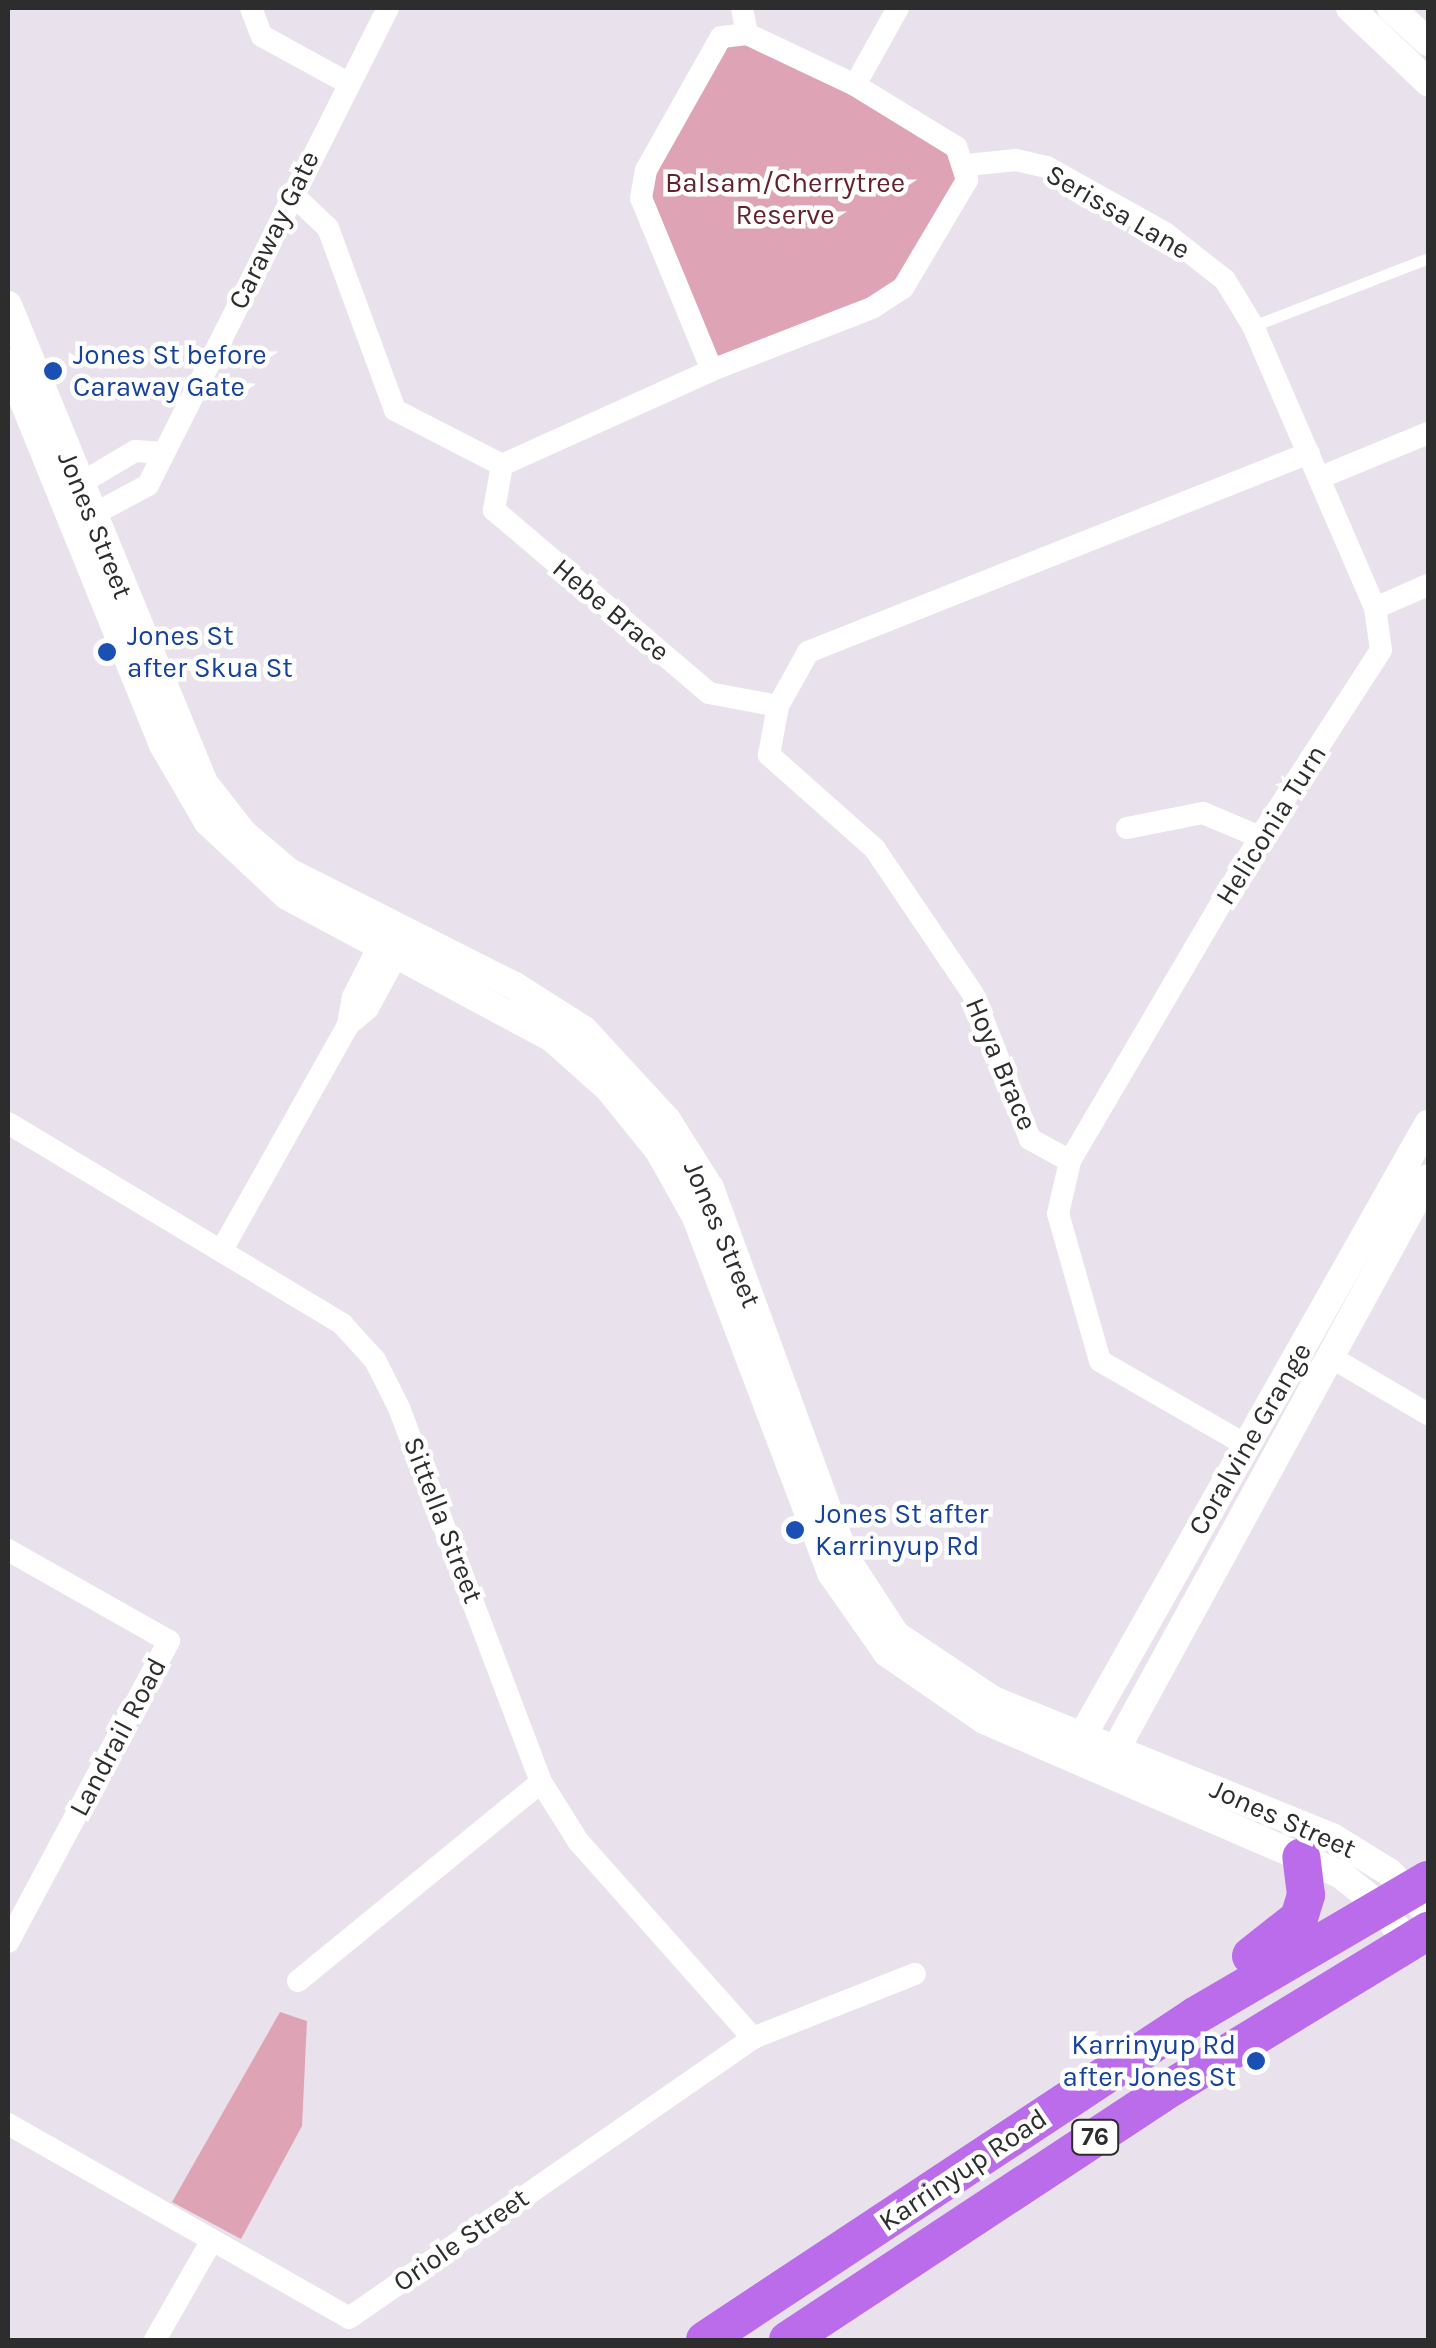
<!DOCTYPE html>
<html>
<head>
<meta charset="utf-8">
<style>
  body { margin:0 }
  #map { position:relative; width:1436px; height:2348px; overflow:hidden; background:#e9e2ed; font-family:Karla,sans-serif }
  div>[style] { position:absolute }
  .green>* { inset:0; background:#dea4b5 }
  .service>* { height:11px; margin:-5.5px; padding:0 5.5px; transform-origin:5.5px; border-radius:5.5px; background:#fff }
  .minor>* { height:22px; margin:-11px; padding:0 11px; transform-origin:11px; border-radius:11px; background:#fff }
  .tertiary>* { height:28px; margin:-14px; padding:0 14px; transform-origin:14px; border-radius:14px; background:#fff }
  .trunk>* { height:38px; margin:-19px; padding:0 19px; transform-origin:19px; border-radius:19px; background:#bb6cea }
  .dots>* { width:28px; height:28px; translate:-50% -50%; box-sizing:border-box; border:5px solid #fff; border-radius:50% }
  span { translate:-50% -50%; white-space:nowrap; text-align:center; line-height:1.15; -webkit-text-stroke:9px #fff; paint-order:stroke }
  .shield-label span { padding:2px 8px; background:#fff; border:2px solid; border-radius:8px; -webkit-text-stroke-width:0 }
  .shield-label { font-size:25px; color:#2d2d2d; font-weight:700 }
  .park-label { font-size:28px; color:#65222e }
  .street-label { font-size:28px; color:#2d2d2d }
  .transit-label { font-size:28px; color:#164399 }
  .left { translate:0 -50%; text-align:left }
  .right { translate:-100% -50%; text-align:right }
  .frame { position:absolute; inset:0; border:10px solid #2d2d2d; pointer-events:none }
</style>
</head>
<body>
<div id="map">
  <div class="green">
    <div style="clip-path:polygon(747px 34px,855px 85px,967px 165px,903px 288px,712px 370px,641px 198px,721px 37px)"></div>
    <div style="clip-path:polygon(280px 2012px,307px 2021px,302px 2126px,241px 2239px,172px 2202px)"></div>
  </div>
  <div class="service">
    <div style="left:1253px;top:326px;width:188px;rotate:-21.2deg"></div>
  </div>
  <div class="minor">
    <div style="left:251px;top:8px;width:30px;rotate:69deg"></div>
    <div style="left:262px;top:36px;width:96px;rotate:28.7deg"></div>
    <div style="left:742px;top:8px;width:26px;rotate:79deg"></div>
    <div style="left:855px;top:85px;width:88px;rotate:-60.8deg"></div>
    <div style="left:967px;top:165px;width:49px;rotate:-5.8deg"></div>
    <div style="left:1016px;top:160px;width:32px;rotate:13deg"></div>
    <div style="left:1047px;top:167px;width:135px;rotate:29.2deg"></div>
    <div style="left:1165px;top:233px;width:76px;rotate:38.1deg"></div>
    <div style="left:1225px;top:280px;width:54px;rotate:58.7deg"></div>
    <div style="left:1253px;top:326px;width:307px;rotate:66.6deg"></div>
    <div style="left:1375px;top:608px;width:42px;rotate:81.9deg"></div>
    <div style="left:1381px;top:650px;width:223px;rotate:122.9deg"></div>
    <div style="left:1260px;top:837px;width:376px;rotate:120.4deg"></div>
    <div style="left:291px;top:193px;width:51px;rotate:43.4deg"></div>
    <div style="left:328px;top:228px;width:194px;rotate:69.8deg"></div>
    <div style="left:395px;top:410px;width:120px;rotate:27.2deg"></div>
    <div style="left:502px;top:465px;width:230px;rotate:-24.3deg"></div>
    <div style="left:712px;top:370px;width:172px;rotate:-21.2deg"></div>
    <div style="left:872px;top:308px;width:37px;rotate:-33deg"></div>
    <div style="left:903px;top:288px;width:126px;rotate:-59.3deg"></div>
    <div style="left:967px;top:180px;width:35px;rotate:-108deg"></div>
    <div style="left:956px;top:147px;width:119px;rotate:-148.5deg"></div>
    <div style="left:855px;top:85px;width:119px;rotate:-154.7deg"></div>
    <div style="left:747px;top:34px;width:26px;rotate:173deg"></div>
    <div style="left:721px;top:37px;width:153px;rotate:119.4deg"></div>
    <div style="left:646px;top:170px;width:28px;rotate:100deg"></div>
    <div style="left:641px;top:198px;width:186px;rotate:67.6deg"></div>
    <div style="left:502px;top:465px;width:46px;rotate:100.1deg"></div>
    <div style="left:494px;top:510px;width:282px;rotate:40.4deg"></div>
    <div style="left:709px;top:693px;width:70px;rotate:10.7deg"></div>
    <div style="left:1319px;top:478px;width:118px;rotate:-22.4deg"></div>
    <div style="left:66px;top:492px;width:80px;rotate:-30.7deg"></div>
    <div style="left:135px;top:451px;width:26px;rotate:4deg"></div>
    <div style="left:81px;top:521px;width:76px;rotate:-28.2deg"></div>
    <div style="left:148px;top:485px;width:534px;rotate:-63.29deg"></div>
    <div style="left:1375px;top:608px;width:58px;rotate:-23.5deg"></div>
    <div style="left:1127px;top:828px;width:77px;rotate:-11.2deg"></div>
    <div style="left:1203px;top:813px;width:62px;rotate:22.8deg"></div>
    <div style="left:348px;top:1025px;width:26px;rotate:-40deg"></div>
    <div style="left:368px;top:1008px;width:75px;rotate:-61.4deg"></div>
    <div style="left:8px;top:1123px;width:390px;rotate:31deg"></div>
    <div style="left:342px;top:1324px;width:49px;rotate:47.5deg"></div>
    <div style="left:375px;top:1360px;width:54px;rotate:63.4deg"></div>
    <div style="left:399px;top:1408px;width:400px;rotate:69.2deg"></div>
    <div style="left:541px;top:1782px;width:70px;rotate:57.9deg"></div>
    <div style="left:578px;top:1841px;width:264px;rotate:48.4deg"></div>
    <div style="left:223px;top:1248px;width:256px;rotate:-60.7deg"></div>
    <div style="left:348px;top:1025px;width:28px;rotate:-80deg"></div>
    <div style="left:353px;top:997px;width:73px;rotate:-63.1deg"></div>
    <div style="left:1329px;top:1356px;width:115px;rotate:30.4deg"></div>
    <div style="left:1246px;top:1445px;width:168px;rotate:-150.1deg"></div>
    <div style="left:1100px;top:1361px;width:153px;rotate:-105.9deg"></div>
    <div style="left:1058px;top:1214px;width:54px;rotate:-77.2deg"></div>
    <div style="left:1070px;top:1161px;width:46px;rotate:-151.2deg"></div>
    <div style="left:1030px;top:1139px;width:156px;rotate:-111.5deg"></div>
    <div style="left:973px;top:994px;width:175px;rotate:-124.1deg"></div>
    <div style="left:875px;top:849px;width:142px;rotate:-138.4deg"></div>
    <div style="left:769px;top:755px;width:50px;rotate:-79.6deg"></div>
    <div style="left:778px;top:706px;width:62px;rotate:-60.9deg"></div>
    <div style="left:808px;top:652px;width:539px;rotate:-21.66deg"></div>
    <div style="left:8px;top:1550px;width:185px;rotate:29.5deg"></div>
    <div style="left:169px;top:1641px;width:341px;rotate:118.1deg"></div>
    <div style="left:298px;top:1981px;width:314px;rotate:-39.3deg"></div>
    <div style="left:8px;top:2124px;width:392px;rotate:29.6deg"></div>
    <div style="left:349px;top:2318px;width:492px;rotate:-34.7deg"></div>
    <div style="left:753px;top:2038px;width:174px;rotate:-21.6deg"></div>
    <div style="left:155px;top:2340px;width:115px;rotate:-60.3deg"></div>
  </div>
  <div class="tertiary">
    <div style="left:1350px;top:8px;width:108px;rotate:43.5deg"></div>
    <div style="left:1391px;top:8px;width:50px;rotate:42.6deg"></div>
    <div style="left:8px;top:305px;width:517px;rotate:67.7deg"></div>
    <div style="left:204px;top:783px;width:63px;rotate:52deg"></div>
    <div style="left:243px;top:833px;width:60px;rotate:40.3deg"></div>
    <div style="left:289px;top:872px;width:253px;rotate:26.8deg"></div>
    <div style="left:515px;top:986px;width:82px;rotate:32.5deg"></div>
    <div style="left:584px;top:1030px;width:122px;rotate:47.3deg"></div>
    <div style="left:667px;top:1120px;width:80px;rotate:57.7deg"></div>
    <div style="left:710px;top:1188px;width:393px;rotate:69.9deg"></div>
    <div style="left:845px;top:1557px;width:93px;rotate:56.8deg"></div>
    <div style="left:896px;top:1635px;width:117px;rotate:33.8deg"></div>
    <div style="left:993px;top:1700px;width:366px;rotate:22deg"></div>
    <div style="left:1332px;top:1837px;width:67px;rotate:31.6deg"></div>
    <div style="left:1389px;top:1872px;width:57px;rotate:46.4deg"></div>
    <div style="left:8px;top:363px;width:412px;rotate:67.9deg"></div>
    <div style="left:163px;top:745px;width:89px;rotate:59.7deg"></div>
    <div style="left:208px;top:822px;width:108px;rotate:43.1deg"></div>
    <div style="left:287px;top:896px;width:301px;rotate:28.2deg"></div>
    <div style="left:552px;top:1038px;width:76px;rotate:41.8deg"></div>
    <div style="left:609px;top:1089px;width:80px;rotate:51.1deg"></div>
    <div style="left:659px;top:1151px;width:76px;rotate:60.7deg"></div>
    <div style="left:696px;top:1217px;width:381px;rotate:69.2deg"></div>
    <div style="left:831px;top:1573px;width:98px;rotate:55deg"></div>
    <div style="left:887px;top:1653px;width:118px;rotate:34.6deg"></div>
    <div style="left:984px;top:1720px;width:388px;rotate:23.4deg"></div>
    <div style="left:1340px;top:1874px;width:50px;rotate:38.5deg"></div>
    <div style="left:1379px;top:1905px;width:46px;rotate:52.1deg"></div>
    <div style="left:1075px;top:1749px;width:718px;rotate:-60.54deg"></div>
    <div style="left:1110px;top:1760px;width:663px;rotate:-61.35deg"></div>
  </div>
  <div class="trunk">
    <div style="left:1251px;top:1956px;width:61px;rotate:-38.4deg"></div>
    <div style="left:1299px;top:1918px;width:24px;rotate:-73deg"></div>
    <div style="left:1306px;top:1895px;width:38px;rotate:-97deg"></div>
    <div style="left:705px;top:2340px;width:587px;rotate:-33.47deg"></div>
    <div style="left:1195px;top:2016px;width:270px;rotate:-30.3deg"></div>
    <div style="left:788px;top:2340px;width:445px;rotate:-33.4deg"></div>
    <div style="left:1159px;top:2095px;width:315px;rotate:-31.4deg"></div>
  </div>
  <div class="dots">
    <div style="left:53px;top:371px;background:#1a4fb4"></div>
    <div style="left:107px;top:652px;background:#1a4fb4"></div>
    <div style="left:795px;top:1530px;background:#1a4fb4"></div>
    <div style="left:1256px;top:2061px;background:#1a4fb4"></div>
  </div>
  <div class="shield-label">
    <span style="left:1095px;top:2137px">76</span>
  </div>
  <div class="park-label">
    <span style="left:785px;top:199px">Balsam/Cherrytree<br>Reserve</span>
  </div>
  <div class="street-label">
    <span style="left:1118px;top:212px;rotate:30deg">Serissa Lane</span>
    <span style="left:274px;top:230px;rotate:-64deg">Caraway Gate</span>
    <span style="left:95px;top:525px;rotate:68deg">Jones Street</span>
    <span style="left:611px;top:610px;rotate:40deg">Hebe Brace</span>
    <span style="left:1271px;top:825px;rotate:-58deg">Heliconia Turn</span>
    <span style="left:1001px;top:1064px;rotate:67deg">Hoya Brace</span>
    <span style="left:722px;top:1234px;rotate:67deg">Jones Street</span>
    <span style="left:1250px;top:1439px;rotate:-60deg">Coralvine Grange</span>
    <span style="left:443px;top:1520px;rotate:69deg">Sittella Street</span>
    <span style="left:118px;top:1737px;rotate:-62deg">Landrail Road</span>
    <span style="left:1283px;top:1819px;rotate:24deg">Jones Street</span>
    <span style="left:963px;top:2170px;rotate:-34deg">Karrinyup Road</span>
    <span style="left:461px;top:2240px;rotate:-35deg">Oriole Street</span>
  </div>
  <div class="transit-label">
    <span class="left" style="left:73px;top:371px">Jones St before<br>Caraway Gate</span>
    <span class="left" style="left:127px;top:652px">Jones St<br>after Skua St</span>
    <span class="left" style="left:815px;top:1530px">Jones St after<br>Karrinyup Rd</span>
    <span class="right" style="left:1236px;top:2061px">Karrinyup Rd<br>after Jones St</span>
  </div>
  <div class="frame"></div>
</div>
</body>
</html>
